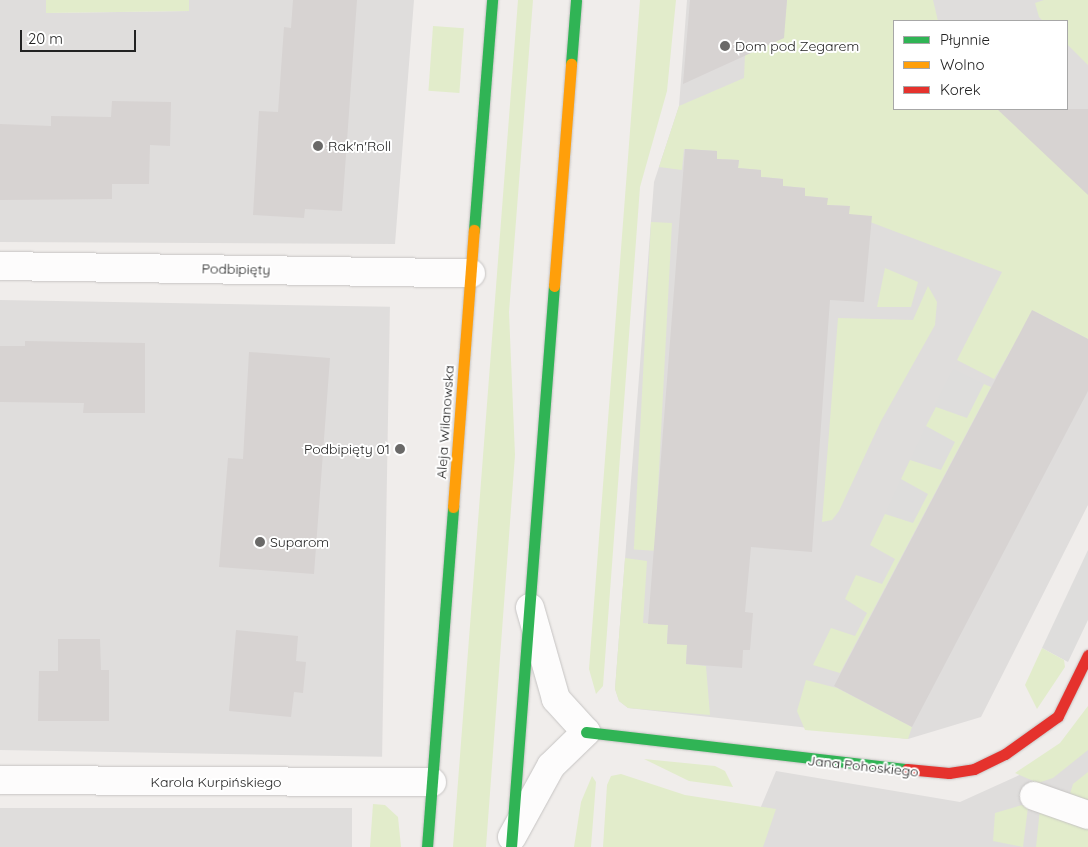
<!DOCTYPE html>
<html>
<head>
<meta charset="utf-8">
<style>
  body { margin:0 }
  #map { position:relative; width:1088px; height:847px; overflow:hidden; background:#f0edeb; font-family:Quicksand,sans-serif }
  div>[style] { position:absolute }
  .residential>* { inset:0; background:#dfdddc; transform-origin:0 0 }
  .religious>* { inset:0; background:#dedddc; transform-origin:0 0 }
  .grass>* { inset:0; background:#e2eccb; transform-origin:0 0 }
  .building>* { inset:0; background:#d7d3d2 }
  .roads { filter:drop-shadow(0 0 1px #c6c4c3) drop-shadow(0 0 1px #c6c4c3) }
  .street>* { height:28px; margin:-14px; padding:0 14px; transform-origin:14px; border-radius:14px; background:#fdfcfc }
  .fast>* { height:11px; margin:-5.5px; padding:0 5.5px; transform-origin:5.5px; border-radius:5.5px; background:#30b455 }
  .slow>* { height:11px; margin:-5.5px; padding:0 5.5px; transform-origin:5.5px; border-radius:5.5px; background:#ff9f0a }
  .jam>* { height:11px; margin:-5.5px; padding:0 5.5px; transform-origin:5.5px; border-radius:5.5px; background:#e5322d }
  .dots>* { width:14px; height:14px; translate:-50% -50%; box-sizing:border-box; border:2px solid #fff; border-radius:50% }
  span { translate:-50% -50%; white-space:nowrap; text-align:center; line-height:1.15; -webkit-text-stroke:4px #fff; paint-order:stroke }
  .poi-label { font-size:14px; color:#222 }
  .left { translate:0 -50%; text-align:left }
  .right { translate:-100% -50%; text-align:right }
  .street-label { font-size:14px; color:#222 }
  .legend { position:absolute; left:893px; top:20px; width:175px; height:90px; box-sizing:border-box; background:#fff; border:1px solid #a7a7a7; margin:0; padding:6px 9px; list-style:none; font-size:15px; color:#222 }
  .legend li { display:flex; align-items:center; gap:10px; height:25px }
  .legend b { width:25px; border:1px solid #a7a7a7 }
  .scale { position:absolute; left:20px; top:30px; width:116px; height:22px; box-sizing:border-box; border:2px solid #222; border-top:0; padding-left:6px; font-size:15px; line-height:18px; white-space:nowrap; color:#222; -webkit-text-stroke:4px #fff; paint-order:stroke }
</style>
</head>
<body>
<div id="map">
  <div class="residential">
    <div style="clip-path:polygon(0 0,46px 0,47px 13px,189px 11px,189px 0,414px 0,395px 244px,0 242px)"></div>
    <div style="clip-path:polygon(evenodd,687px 0,1088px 0,1088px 505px,981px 717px,908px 739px,628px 708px,619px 701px,615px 689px,654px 182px,679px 106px,687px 0,894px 21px,1067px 21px,1067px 109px,894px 109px,894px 21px)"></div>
    <div style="left:0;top:300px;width:390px;height:450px;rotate:1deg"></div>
    <div style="clip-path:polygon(1088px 730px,1088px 847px,744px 847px,776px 771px,960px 802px,1037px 767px)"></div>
    <div style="left:0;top:808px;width:352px;height:39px"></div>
  </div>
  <div class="religious">
    <div style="left:953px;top:369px;width:34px;height:42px;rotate:26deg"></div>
    <div style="clip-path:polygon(926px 426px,956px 442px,941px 470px,910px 460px)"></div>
    <div style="clip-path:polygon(901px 479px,928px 493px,913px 523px,885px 514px)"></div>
    <div style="clip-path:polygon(1088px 550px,1088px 620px,1068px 662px,1042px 648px)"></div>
  </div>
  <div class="grass">
    <div style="clip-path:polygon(46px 0,189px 0,189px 11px,46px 13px)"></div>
    <div style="clip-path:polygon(518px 0,533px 0,509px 312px,515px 455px,486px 847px,453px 847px)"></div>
    <div style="clip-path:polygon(640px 0,676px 0,667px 91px,640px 187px,603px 686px,596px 694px,589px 669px)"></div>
    <div style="clip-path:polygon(787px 0,933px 0,938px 21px,894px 21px,894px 109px,1012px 109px,1088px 184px,1088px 339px,1034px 311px,994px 379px,957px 360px,1002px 272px,849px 214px,849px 206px,827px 205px,827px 198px,805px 196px,805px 188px,783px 186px,783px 179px,761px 177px,761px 170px,738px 168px,739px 160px,717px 159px,717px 151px,684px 149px,682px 170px,659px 167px,679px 106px,744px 78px,745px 54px,783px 37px)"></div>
    <div style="clip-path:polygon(1044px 0,1088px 0,1088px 65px,1067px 44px,1067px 21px,1043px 21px,1039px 17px,1035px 3px)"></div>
    <div style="left:433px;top:26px;width:31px;height:65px;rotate:4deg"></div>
    <div style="left:651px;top:222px;width:21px;height:328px;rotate:3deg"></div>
    <div style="clip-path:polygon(885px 268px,918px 282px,911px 307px,877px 307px)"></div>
    <div style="clip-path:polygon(928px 286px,937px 302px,935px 325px,881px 421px,839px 511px,832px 520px,822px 522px,838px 318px,913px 320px)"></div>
    <div style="clip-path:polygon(984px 384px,991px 387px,840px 673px,813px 665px,831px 628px,855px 636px,867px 613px,845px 599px,856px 575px,882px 584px,895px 559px,870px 545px,885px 514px,913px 523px,928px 494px,901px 479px,910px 460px,941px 470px,955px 442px,926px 426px,936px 407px,967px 418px)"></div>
    <div style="clip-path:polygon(625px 558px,647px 561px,643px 623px,668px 625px,667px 643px,687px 645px,686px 664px,706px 666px,710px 715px,628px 708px,619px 701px,615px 689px)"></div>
    <div style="clip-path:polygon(1042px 648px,1064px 660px,1065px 667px,1037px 709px,1025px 685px)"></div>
    <div style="clip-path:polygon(806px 680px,837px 688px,912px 727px,908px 739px,805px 730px,797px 711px)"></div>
    <div style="clip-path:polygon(1088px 706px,1088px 750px,1053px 778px,1038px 783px,1015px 773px,1060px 743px)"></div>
    <div style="clip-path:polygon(644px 759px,715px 766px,725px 771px,733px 787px,689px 781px)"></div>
    <div style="clip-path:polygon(1088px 772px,1088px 800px,1070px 794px,1073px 784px)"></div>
    <div style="clip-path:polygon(621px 774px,685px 795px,776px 809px,763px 847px,603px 847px,607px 785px,611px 776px)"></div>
    <div style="clip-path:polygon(592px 776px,596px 782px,591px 847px,574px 847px,581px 802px)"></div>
    <div style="clip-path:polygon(373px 804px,385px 805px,398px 817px,401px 847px,370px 847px)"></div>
    <div style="clip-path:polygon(1022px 805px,1028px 807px,1023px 847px,993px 841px,995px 813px)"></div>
    <div style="clip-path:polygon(1040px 809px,1088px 826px,1088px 847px,1036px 847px)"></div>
  </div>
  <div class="building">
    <div style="clip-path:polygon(293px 0,357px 0,342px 211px,305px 209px,304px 218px,253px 215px,259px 111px,278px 112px,284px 27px,291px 28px)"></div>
    <div style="clip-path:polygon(690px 0,787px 0,784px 38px,683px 84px)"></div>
    <div style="clip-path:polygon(112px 101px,171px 102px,170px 146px,150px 145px,149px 184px,112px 184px,112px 199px,0 200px,0 124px,51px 126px,51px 116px,111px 117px)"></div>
    <div style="clip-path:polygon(997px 109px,1088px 109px,1088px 195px)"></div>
    <div style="clip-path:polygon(685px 149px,717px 151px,717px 159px,739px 160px,738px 168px,761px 170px,761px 177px,783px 179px,783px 186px,805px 188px,805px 196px,828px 198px,827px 205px,850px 206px,849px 214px,872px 216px,864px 302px,830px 300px,812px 552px,751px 547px,745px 612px,753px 613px,750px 650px,743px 650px,742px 668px,686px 664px,687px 645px,667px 644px,668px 625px,648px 624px)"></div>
    <div style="clip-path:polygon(1032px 310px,1088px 339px,1088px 391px,912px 727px,834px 686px)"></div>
    <div style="clip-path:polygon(25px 341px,145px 343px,145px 413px,83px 413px,84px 403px,0 402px,0 346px,25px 346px)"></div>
    <div style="clip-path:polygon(249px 352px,330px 358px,314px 574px,219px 567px,228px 458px,243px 459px)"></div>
    <div style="clip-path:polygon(236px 630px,298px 636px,296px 661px,306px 662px,303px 693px,294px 692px,291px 717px,229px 711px)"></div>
    <div style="clip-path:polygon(58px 639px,100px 639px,101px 670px,109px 670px,109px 721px,38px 721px,39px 671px,58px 671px)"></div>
  </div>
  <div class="roads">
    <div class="street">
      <div style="left:0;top:266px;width:471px;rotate:0.9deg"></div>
      <div style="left:0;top:780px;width:432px;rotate:0.3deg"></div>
      <div style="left:1034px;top:796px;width:57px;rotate:19.4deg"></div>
      <div style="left:512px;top:837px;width:81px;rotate:-61.2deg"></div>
      <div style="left:551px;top:766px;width:49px;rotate:-44.2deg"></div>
      <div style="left:586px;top:732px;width:45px;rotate:-132.3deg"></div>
      <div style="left:556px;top:699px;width:95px;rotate:-105.9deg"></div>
    </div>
    <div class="fast">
      <div style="left:571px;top:64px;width:64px;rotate:-85.5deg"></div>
      <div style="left:474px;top:230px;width:231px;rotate:-85.5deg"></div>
      <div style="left:586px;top:732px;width:323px;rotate:6.6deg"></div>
      <div style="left:427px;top:847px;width:341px;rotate:-85.6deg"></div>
      <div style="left:511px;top:847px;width:563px;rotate:-85.62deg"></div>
    </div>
    <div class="slow">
      <div style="left:554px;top:286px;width:223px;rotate:-85.6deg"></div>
      <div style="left:453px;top:507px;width:278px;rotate:-85.7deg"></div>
    </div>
    <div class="jam">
      <div style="left:907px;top:769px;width:42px;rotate:5.4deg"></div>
      <div style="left:949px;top:773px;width:25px;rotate:-9deg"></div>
      <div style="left:974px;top:769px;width:34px;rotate:-26deg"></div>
      <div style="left:1005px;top:754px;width:65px;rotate:-35.6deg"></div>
      <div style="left:1058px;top:716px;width:68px;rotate:-63.8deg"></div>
    </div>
  </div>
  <div class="dots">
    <div style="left:725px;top:46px;background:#6a6968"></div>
    <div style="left:318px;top:146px;background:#6a6968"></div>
    <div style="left:400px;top:449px;background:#6a6968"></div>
    <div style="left:260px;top:542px;background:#6a6968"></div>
  </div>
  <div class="poi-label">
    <span class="left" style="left:735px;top:46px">Dom pod Zegarem</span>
    <span class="left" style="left:328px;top:146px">Rak'n'Roll</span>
    <span class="right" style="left:390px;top:449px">Podbipięty 01</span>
    <span class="left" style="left:270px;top:542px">Suparom</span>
  </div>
  <div class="street-label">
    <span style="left:236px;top:269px;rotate:1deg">Podbipięty</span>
    <span style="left:445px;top:422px;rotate:-86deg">Aleja Wilanowska</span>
    <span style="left:863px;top:766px;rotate:6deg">Jana Pohoskiego</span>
    <span style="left:216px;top:782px">Karola Kurpińskiego</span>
  </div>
  <ul class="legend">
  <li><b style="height:6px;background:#30b455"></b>Płynnie</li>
  <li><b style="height:6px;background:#ff9f0a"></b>Wolno</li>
  <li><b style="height:6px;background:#e5322d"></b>Korek</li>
  </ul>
  <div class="scale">20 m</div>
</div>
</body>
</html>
